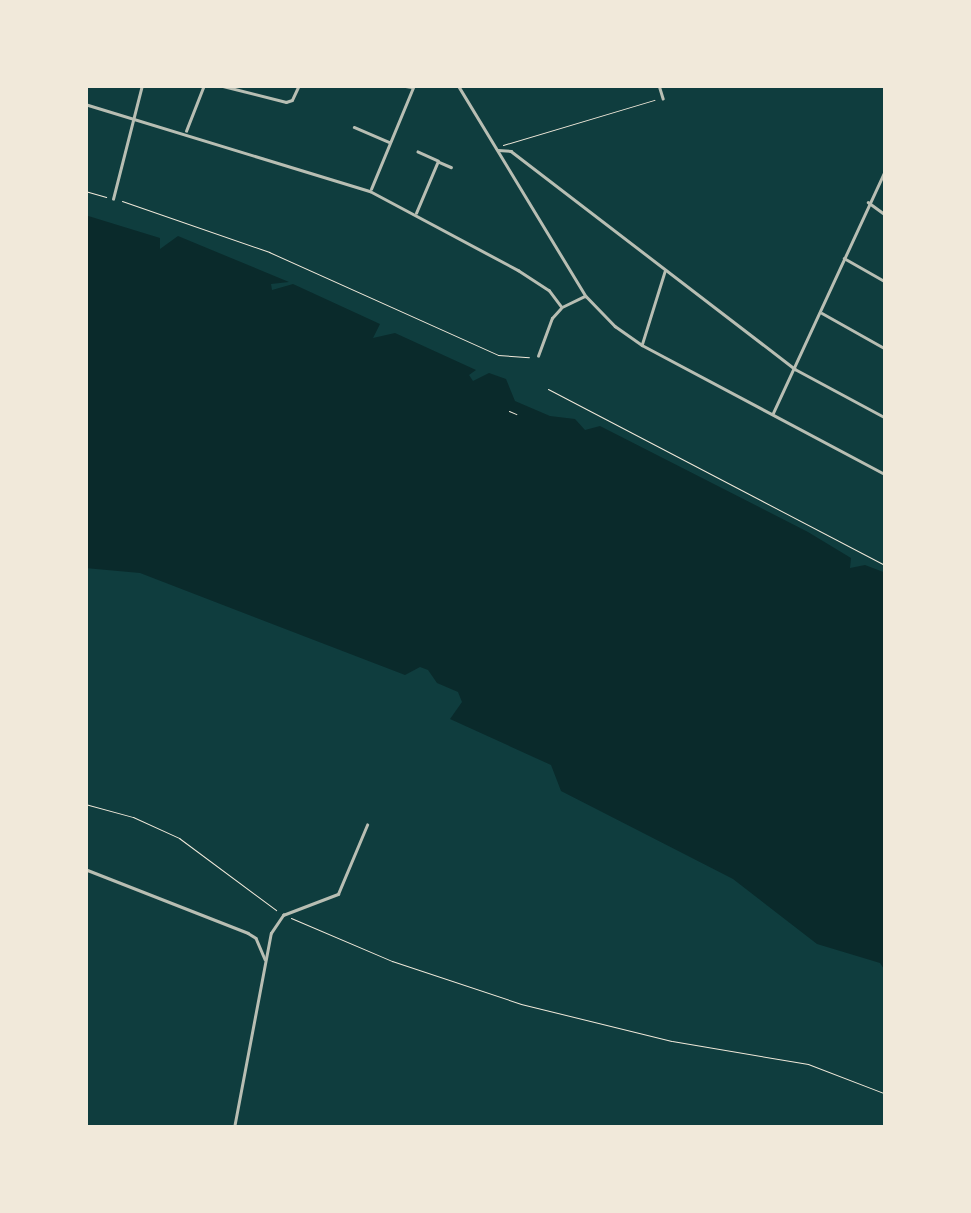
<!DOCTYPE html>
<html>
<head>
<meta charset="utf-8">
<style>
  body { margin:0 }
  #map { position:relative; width:971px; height:1213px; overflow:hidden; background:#0f3d3e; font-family:"Sofia Sans Condensed",sans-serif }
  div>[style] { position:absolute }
  .water>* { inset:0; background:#0a2a2b }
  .path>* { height:1px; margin:-0.5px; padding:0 0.5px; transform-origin:0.5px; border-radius:0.5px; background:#f1e9da }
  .minor>* { height:2.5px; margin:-1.25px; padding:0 1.25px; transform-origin:1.25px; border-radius:1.25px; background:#b8beb3 }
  span { translate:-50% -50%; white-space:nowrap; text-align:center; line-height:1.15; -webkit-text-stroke:8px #f1e9da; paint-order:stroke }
  .frame { position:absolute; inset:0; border:88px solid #f1e9da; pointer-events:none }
</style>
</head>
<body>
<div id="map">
  <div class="water">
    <div style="clip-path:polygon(85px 215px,160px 238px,160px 249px,178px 236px,289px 282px,271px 284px,272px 290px,293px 284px,380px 324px,373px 338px,395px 333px,476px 370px,469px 375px,473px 381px,489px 373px,506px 379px,515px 401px,550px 416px,575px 419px,585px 430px,600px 426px,808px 532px,851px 558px,850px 568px,865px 565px,886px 573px,886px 972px,880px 963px,817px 944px,733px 879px,561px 791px,551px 765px,450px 719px,462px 702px,458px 692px,437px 683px,428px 670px,420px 667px,405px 675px,140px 573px,85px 568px)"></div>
  </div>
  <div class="path">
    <div style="left:503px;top:145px;width:158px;rotate:-16.6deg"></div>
    <div style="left:85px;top:191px;width:22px;rotate:16deg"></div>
    <div style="left:122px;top:201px;width:156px;rotate:19.1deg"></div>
    <div style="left:269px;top:252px;width:251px;rotate:24.2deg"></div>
    <div style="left:498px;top:355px;width:31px;rotate:4deg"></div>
    <div style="left:548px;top:389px;width:382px;rotate:27.6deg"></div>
    <div style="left:509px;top:411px;width:8px;rotate:23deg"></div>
    <div style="left:85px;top:804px;width:50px;rotate:15.2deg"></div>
    <div style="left:133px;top:817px;width:51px;rotate:24.5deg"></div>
    <div style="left:179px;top:838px;width:121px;rotate:36.6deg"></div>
    <div style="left:291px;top:918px;width:110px;rotate:23.1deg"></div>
    <div style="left:392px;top:961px;width:136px;rotate:18.4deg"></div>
    <div style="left:521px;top:1004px;width:155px;rotate:13.8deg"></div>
    <div style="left:672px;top:1041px;width:138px;rotate:9.6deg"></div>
    <div style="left:808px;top:1064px;width:84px;rotate:21deg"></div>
  </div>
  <div class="minor">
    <div style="left:219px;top:85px;width:69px;rotate:14.2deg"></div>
    <div style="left:286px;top:102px;width:6px;rotate:-18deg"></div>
    <div style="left:292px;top:100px;width:17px;rotate:-65deg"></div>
    <div style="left:399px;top:85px;width:13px;rotate:9deg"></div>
    <div style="left:458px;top:85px;width:247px;rotate:58.8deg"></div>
    <div style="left:586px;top:296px;width:42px;rotate:46deg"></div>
    <div style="left:615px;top:326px;width:33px;rotate:35deg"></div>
    <div style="left:642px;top:345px;width:276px;rotate:28deg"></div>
    <div style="left:659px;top:85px;width:14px;rotate:73deg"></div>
    <div style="left:85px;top:104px;width:298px;rotate:17deg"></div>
    <div style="left:370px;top:191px;width:168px;rotate:28.1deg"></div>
    <div style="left:518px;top:270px;width:37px;rotate:33deg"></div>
    <div style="left:549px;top:290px;width:21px;rotate:53deg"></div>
    <div style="left:562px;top:307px;width:25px;rotate:-26deg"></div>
    <div style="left:354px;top:127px;width:38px;rotate:23deg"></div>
    <div style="left:186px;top:131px;width:49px;rotate:-68.6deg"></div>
    <div style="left:498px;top:150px;width:13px;rotate:4deg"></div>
    <div style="left:511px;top:151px;width:358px;rotate:37.5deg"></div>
    <div style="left:795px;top:369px;width:103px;rotate:28.3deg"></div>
    <div style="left:439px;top:162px;width:13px;rotate:23deg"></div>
    <div style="left:371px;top:189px;width:113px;rotate:-67.5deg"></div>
    <div style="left:113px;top:199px;width:118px;rotate:-75.7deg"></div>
    <div style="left:868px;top:202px;width:22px;rotate:36deg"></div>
    <div style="left:416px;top:213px;width:56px;rotate:-67.1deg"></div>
    <div style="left:438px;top:161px;width:22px;rotate:-156deg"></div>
    <div style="left:844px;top:258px;width:48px;rotate:29.7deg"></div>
    <div style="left:822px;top:313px;width:73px;rotate:29.4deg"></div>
    <div style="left:642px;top:344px;width:77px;rotate:-72.7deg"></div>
    <div style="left:538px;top:356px;width:40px;rotate:-69.8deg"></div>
    <div style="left:552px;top:318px;width:13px;rotate:-48deg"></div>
    <div style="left:773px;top:413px;width:270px;rotate:-65.2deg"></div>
    <div style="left:85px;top:869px;width:175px;rotate:21.4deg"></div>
    <div style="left:248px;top:933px;width:9px;rotate:32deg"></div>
    <div style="left:256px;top:938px;width:23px;rotate:67deg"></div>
    <div style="left:234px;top:1128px;width:198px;rotate:-79.3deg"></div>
    <div style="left:271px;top:933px;width:22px;rotate:-56deg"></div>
    <div style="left:283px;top:915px;width:59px;rotate:-20.9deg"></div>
    <div style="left:338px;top:894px;width:75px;rotate:-67.2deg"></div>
  </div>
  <div class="frame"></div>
</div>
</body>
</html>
